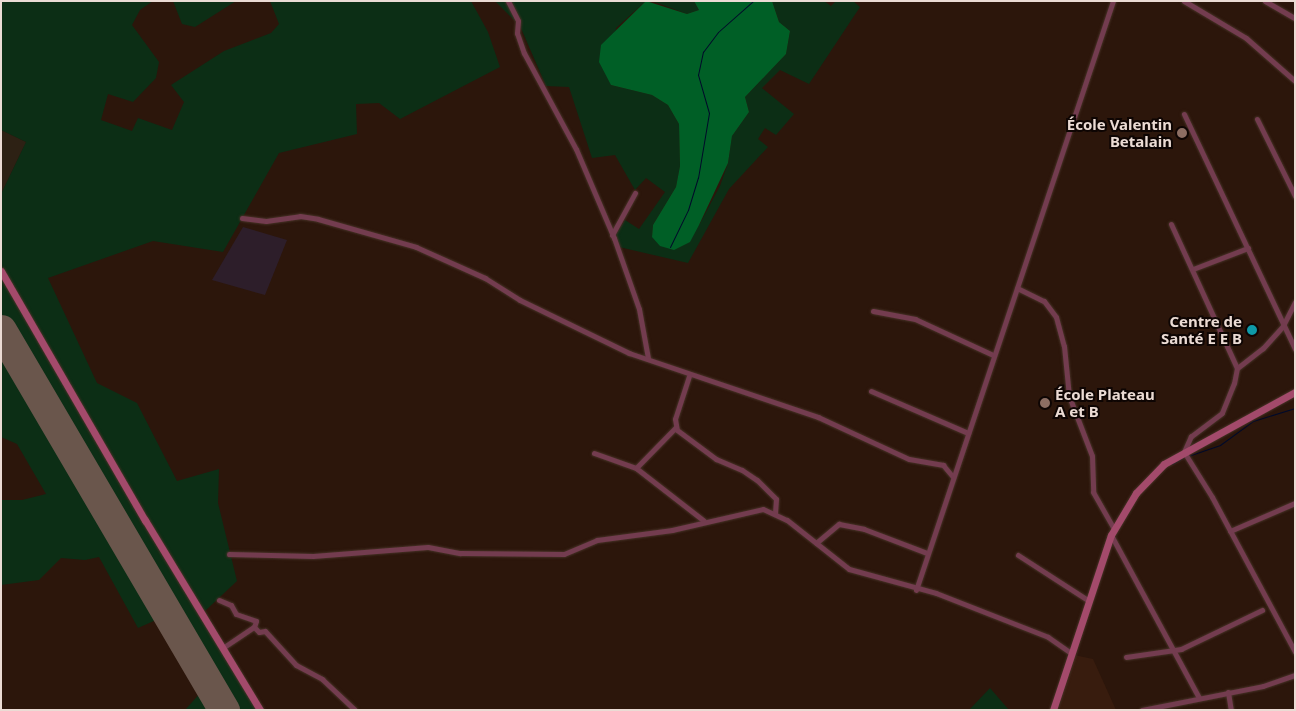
<!DOCTYPE html>
<html>
<head>
<meta charset="utf-8">
<style>
  body { margin:0 }
  #map { position:relative; width:1296px; height:711px; overflow:hidden; background:#2c160b; font-family:"Noto Sans",sans-serif }
  div>[style] { position:absolute }
  .built>* { inset:0; background:#381c0e }
  .industrial>* { inset:0; background:#2d2114 }
  .education>* { inset:0; background:#2d1e2a }
  .green>* { inset:0; background:#0c2e15 }
  .forest>* { inset:0; background:#005f26 }
  .stream>* { height:1px; margin:-0.5px; padding:0 0.5px; transform-origin:0.5px; border-radius:0.5px; background:#000a2a }
  .runway>* { height:31px; margin:-15.5px; padding:0 15.5px; transform-origin:15.5px; border-radius:15.5px; background:#6a564c }
  .roads { filter:drop-shadow(0 0 1px #473227) drop-shadow(0 0 1px #473227) }
  .minor>* { height:5px; margin:-2.5px; padding:0 2.5px; transform-origin:2.5px; border-radius:2.5px; background:#733c4f }
  .secondary>* { height:7px; margin:-3.5px; padding:0 3.5px; transform-origin:3.5px; border-radius:3.5px; background:#a34a6b }
  .dots>* { width:14px; height:14px; translate:-50% -50%; box-sizing:border-box; border:2px solid #0e0503; border-radius:50% }
  span { translate:-50% -50%; white-space:nowrap; text-align:center; line-height:1.15; -webkit-text-stroke:4px #0e0503; paint-order:stroke }
  .poi-label { font-size:15px; color:#ebdbd4; font-weight:700 }
  .right { translate:-100% -50%; text-align:right }
  .left { translate:0 -50%; text-align:left }
  .frame { position:absolute; inset:0; border:2px solid #ebdbd4; pointer-events:none }
</style>
</head>
<body>
<div id="map">
  <div class="built">
    <div style="clip-path:polygon(1074px 655px,1093px 659px,1116px 710px,1055px 710px)"></div>
  </div>
  <div class="industrial">
    <div style="clip-path:polygon(1px 130px,26px 142px,1px 194px)"></div>
  </div>
  <div class="education">
    <div style="clip-path:polygon(243px 227px,287px 240px,265px 295px,212px 280px)"></div>
  </div>
  <div class="green">
    <div style="clip-path:polygon(1px 1px,153px 1px,140px 10px,132px 25px,159px 62px,156px 78px,133px 102px,108px 94px,101px 120px,132px 131px,138px 118px,172px 130px,184px 102px,171px 85px,224px 51px,271px 33px,279px 24px,270px 1px,471px 1px,488px 32px,500px 67px,400px 119px,379px 103px,356px 104px,357px 134px,279px 153px,223px 252px,153px 241px,48px 278px,97px 383px,137px 403px,177px 481px,219px 469px,218px 503px,237px 581px,205px 611px,263px 710px,185px 710px,202px 691px,156px 620px,138px 628px,99px 557px,85px 560px,61px 558px,39px 580px,1px 585px,1px 500px,22px 500px,46px 494px,17px 444px,1px 437px,1px 194px,26px 142px,1px 130px)"></div>
    <div style="clip-path:polygon(173px 1px,236px 1px,195px 27px,182px 24px)"></div>
    <div style="clip-path:polygon(495px 1px,646px 1px,616px 28px,611px 85px,652px 95px,668px 105px,679px 124px,680px 166px,676px 187px,653px 225px,652px 237px,699px 225px,720px 186px,728px 163px,732px 136px,749px 112px,745px 97px,786px 54px,790px 31px,779px 22px,772px 1px,824px 1px,831px 6px,836px 1px,853px 1px,860px 7px,809px 84px,780px 70px,762px 88px,794px 114px,776px 135px,765px 128px,758px 139px,768px 147px,729px 189px,688px 263px,619px 247px,615px 236px,625px 220px,639px 229px,665px 192px,646px 178px,635px 190px,615px 155px,592px 158px,569px 87px,546px 86px,520px 26px)"></div>
    <div style="clip-path:polygon(652px 1px,694px 1px,699px 10px,687px 14px)"></div>
    <div style="clip-path:polygon(990px 688px,1009px 710px,969px 710px)"></div>
  </div>
  <div class="forest">
    <div style="clip-path:polygon(646px 1px,687px 14px,699px 10px,694px 1px,772px 1px,779px 22px,790px 31px,786px 54px,745px 97px,749px 112px,732px 136px,728px 163px,699px 225px,690px 242px,674px 250px,660px 246px,652px 237px,653px 225px,676px 187px,680px 166px,679px 124px,668px 105px,652px 95px,611px 85px,599px 62px,601px 45px)"></div>
  </div>
  <div class="stream">
    <div style="left:670px;top:247px;width:41px;rotate:-64.1deg"></div>
    <div style="left:688px;top:210px;width:34px;rotate:-73deg"></div>
    <div style="left:698px;top:178px;width:66px;rotate:-80.4deg"></div>
    <div style="left:709px;top:113px;width:40px;rotate:-106deg"></div>
    <div style="left:698px;top:75px;width:24px;rotate:-78deg"></div>
    <div style="left:703px;top:52px;width:25px;rotate:-53deg"></div>
    <div style="left:718px;top:32px;width:47px;rotate:-41.5deg"></div>
    <div style="left:1188px;top:456px;width:34px;rotate:-19deg"></div>
    <div style="left:1220px;top:445px;width:41px;rotate:-36deg"></div>
    <div style="left:1253px;top:421px;width:44px;rotate:-17.2deg"></div>
    <div style="left:1172px;top:464px;width:14px;rotate:-30deg"></div>
  </div>
  <div class="runway">
    <div style="left:1px;top:330px;width:441px;rotate:59.6deg"></div>
  </div>
  <div class="roads">
    <div class="minor">
      <div style="left:508px;top:1px;width:22px;rotate:63deg"></div>
      <div style="left:518px;top:21px;width:12px;rotate:95deg"></div>
      <div style="left:517px;top:33px;width:21px;rotate:71deg"></div>
      <div style="left:524px;top:53px;width:109px;rotate:61.6deg"></div>
      <div style="left:576px;top:149px;width:97px;rotate:66.9deg"></div>
      <div style="left:614px;top:238px;width:75px;rotate:70.6deg"></div>
      <div style="left:639px;top:309px;width:50px;rotate:79.6deg"></div>
      <div style="left:1184px;top:1px;width:72px;rotate:30.8deg"></div>
      <div style="left:1246px;top:38px;width:65px;rotate:41.3deg"></div>
      <div style="left:1265px;top:1px;width:34px;rotate:30deg"></div>
      <div style="left:1184px;top:114px;width:260px;rotate:64.7deg"></div>
      <div style="left:1257px;top:119px;width:86px;rotate:63.7deg"></div>
      <div style="left:242px;top:218px;width:24px;rotate:7deg"></div>
      <div style="left:266px;top:221px;width:34px;rotate:-8deg"></div>
      <div style="left:300px;top:216px;width:18px;rotate:9deg"></div>
      <div style="left:318px;top:219px;width:102px;rotate:15.9deg"></div>
      <div style="left:416px;top:247px;width:76px;rotate:24.2deg"></div>
      <div style="left:485px;top:278px;width:41px;rotate:32.2deg"></div>
      <div style="left:520px;top:300px;width:121px;rotate:25.9deg"></div>
      <div style="left:629px;top:353px;width:200px;rotate:18.7deg"></div>
      <div style="left:818px;top:417px;width:100px;rotate:24.8deg"></div>
      <div style="left:909px;top:459px;width:35px;rotate:10deg"></div>
      <div style="left:943px;top:465px;width:16px;rotate:50deg"></div>
      <div style="left:1171px;top:224px;width:158px;rotate:65.4deg"></div>
      <div style="left:612px;top:235px;width:48px;rotate:-61.3deg"></div>
      <div style="left:1193px;top:269px;width:59px;rotate:-20.9deg"></div>
      <div style="left:1017px;top:288px;width:30px;rotate:26deg"></div>
      <div style="left:1044px;top:301px;width:20px;rotate:53deg"></div>
      <div style="left:1056px;top:317px;width:30px;rotate:75deg"></div>
      <div style="left:1064px;top:346px;width:50px;rotate:84.3deg"></div>
      <div style="left:1069px;top:396px;width:64px;rotate:69deg"></div>
      <div style="left:1092px;top:456px;width:36px;rotate:88deg"></div>
      <div style="left:1093px;top:492px;width:43px;rotate:60.4deg"></div>
      <div style="left:1295px;top:302px;width:27px;rotate:117deg"></div>
      <div style="left:1283px;top:326px;width:30px;rotate:132deg"></div>
      <div style="left:1263px;top:348px;width:33px;rotate:142deg"></div>
      <div style="left:1237px;top:368px;width:15px;rotate:101deg"></div>
      <div style="left:1234px;top:383px;width:32px;rotate:112deg"></div>
      <div style="left:1222px;top:413px;width:39px;rotate:143deg"></div>
      <div style="left:1191px;top:436px;width:17px;rotate:114deg"></div>
      <div style="left:1184px;top:452px;width:53px;rotate:58.1deg"></div>
      <div style="left:1212px;top:497px;width:176px;rotate:61.8deg"></div>
      <div style="left:873px;top:311px;width:43px;rotate:10.8deg"></div>
      <div style="left:915px;top:319px;width:86px;rotate:24.8deg"></div>
      <div style="left:689px;top:376px;width:45px;rotate:108deg"></div>
      <div style="left:675px;top:419px;width:11px;rotate:80deg"></div>
      <div style="left:677px;top:430px;width:49px;rotate:36.6deg"></div>
      <div style="left:716px;top:459px;width:28px;rotate:23deg"></div>
      <div style="left:742px;top:470px;width:18px;rotate:34deg"></div>
      <div style="left:757px;top:480px;width:27px;rotate:45deg"></div>
      <div style="left:776px;top:499px;width:15px;rotate:94deg"></div>
      <div style="left:871px;top:391px;width:106px;rotate:23.4deg"></div>
      <div style="left:594px;top:453px;width:45px;rotate:19.7deg"></div>
      <div style="left:636px;top:468px;width:86px;rotate:37.9deg"></div>
      <div style="left:636px;top:468px;width:57px;rotate:-45.7deg"></div>
      <div style="left:1230px;top:531px;width:71px;rotate:-23.3deg"></div>
      <div style="left:1111px;top:535px;width:185px;rotate:61.6deg"></div>
      <div style="left:816px;top:543px;width:30px;rotate:-40deg"></div>
      <div style="left:839px;top:524px;width:25px;rotate:11deg"></div>
      <div style="left:864px;top:529px;width:67px;rotate:20.9deg"></div>
      <div style="left:229px;top:554px;width:84px;rotate:1.4deg"></div>
      <div style="left:313px;top:556px;width:115px;rotate:-4.5deg"></div>
      <div style="left:428px;top:547px;width:33px;rotate:11deg"></div>
      <div style="left:460px;top:553px;width:104px;rotate:0.6deg"></div>
      <div style="left:564px;top:554px;width:36px;rotate:-23deg"></div>
      <div style="left:597px;top:540px;width:76px;rotate:-7.6deg"></div>
      <div style="left:672px;top:530px;width:93px;rotate:-13deg"></div>
      <div style="left:763px;top:509px;width:26px;rotate:25deg"></div>
      <div style="left:787px;top:520px;width:79px;rotate:38.3deg"></div>
      <div style="left:849px;top:569px;width:90px;rotate:15.4deg"></div>
      <div style="left:936px;top:593px;width:120px;rotate:21.4deg"></div>
      <div style="left:1048px;top:637px;width:28px;rotate:35deg"></div>
      <div style="left:1018px;top:555px;width:85px;rotate:32.9deg"></div>
      <div style="left:916px;top:590px;width:621px;rotate:-71.51deg"></div>
      <div style="left:219px;top:600px;width:13px;rotate:23deg"></div>
      <div style="left:231px;top:605px;width:10px;rotate:61deg"></div>
      <div style="left:236px;top:614px;width:21px;rotate:19deg"></div>
      <div style="left:256px;top:621px;width:6px;rotate:108deg"></div>
      <div style="left:254px;top:627px;width:7px;rotate:45deg"></div>
      <div style="left:259px;top:632px;width:6px;rotate:-9deg"></div>
      <div style="left:265px;top:631px;width:46px;rotate:47.6deg"></div>
      <div style="left:296px;top:665px;width:30px;rotate:28deg"></div>
      <div style="left:322px;top:679px;width:45px;rotate:43.2deg"></div>
      <div style="left:224px;top:647px;width:36px;rotate:-34deg"></div>
      <div style="left:1126px;top:657px;width:56px;rotate:-8.3deg"></div>
      <div style="left:1181px;top:649px;width:90px;rotate:-25.7deg"></div>
      <div style="left:1228px;top:692px;width:18px;rotate:81deg"></div>
      <div style="left:1142px;top:710px;width:123px;rotate:-11.2deg"></div>
      <div style="left:1263px;top:686px;width:34px;rotate:-19deg"></div>
    </div>
    <div class="secondary">
      <div style="left:1px;top:271px;width:288px;rotate:60deg"></div>
      <div style="left:145px;top:520px;width:222px;rotate:58.8deg"></div>
      <div style="left:1053px;top:710px;width:184px;rotate:-71.7deg"></div>
      <div style="left:1111px;top:535px;width:49px;rotate:-59.2deg"></div>
      <div style="left:1136px;top:493px;width:40px;rotate:-46deg"></div>
      <div style="left:1164px;top:464px;width:149px;rotate:-28.8deg"></div>
    </div>
  </div>
  <div class="dots">
    <div style="left:1182px;top:133px;background:#8d6e63"></div>
    <div style="left:1252px;top:330px;background:#0f9aa8"></div>
    <div style="left:1045px;top:403px;background:#8d6e63"></div>
  </div>
  <div class="poi-label">
    <span class="right" style="left:1172px;top:133px">École Valentin<br>Betalain</span>
    <span class="right" style="left:1242px;top:330px">Centre de<br>Santé E E B</span>
    <span class="left" style="left:1055px;top:403px">École Plateau<br>A et B</span>
  </div>
  <div class="frame"></div>
</div>
</body>
</html>
